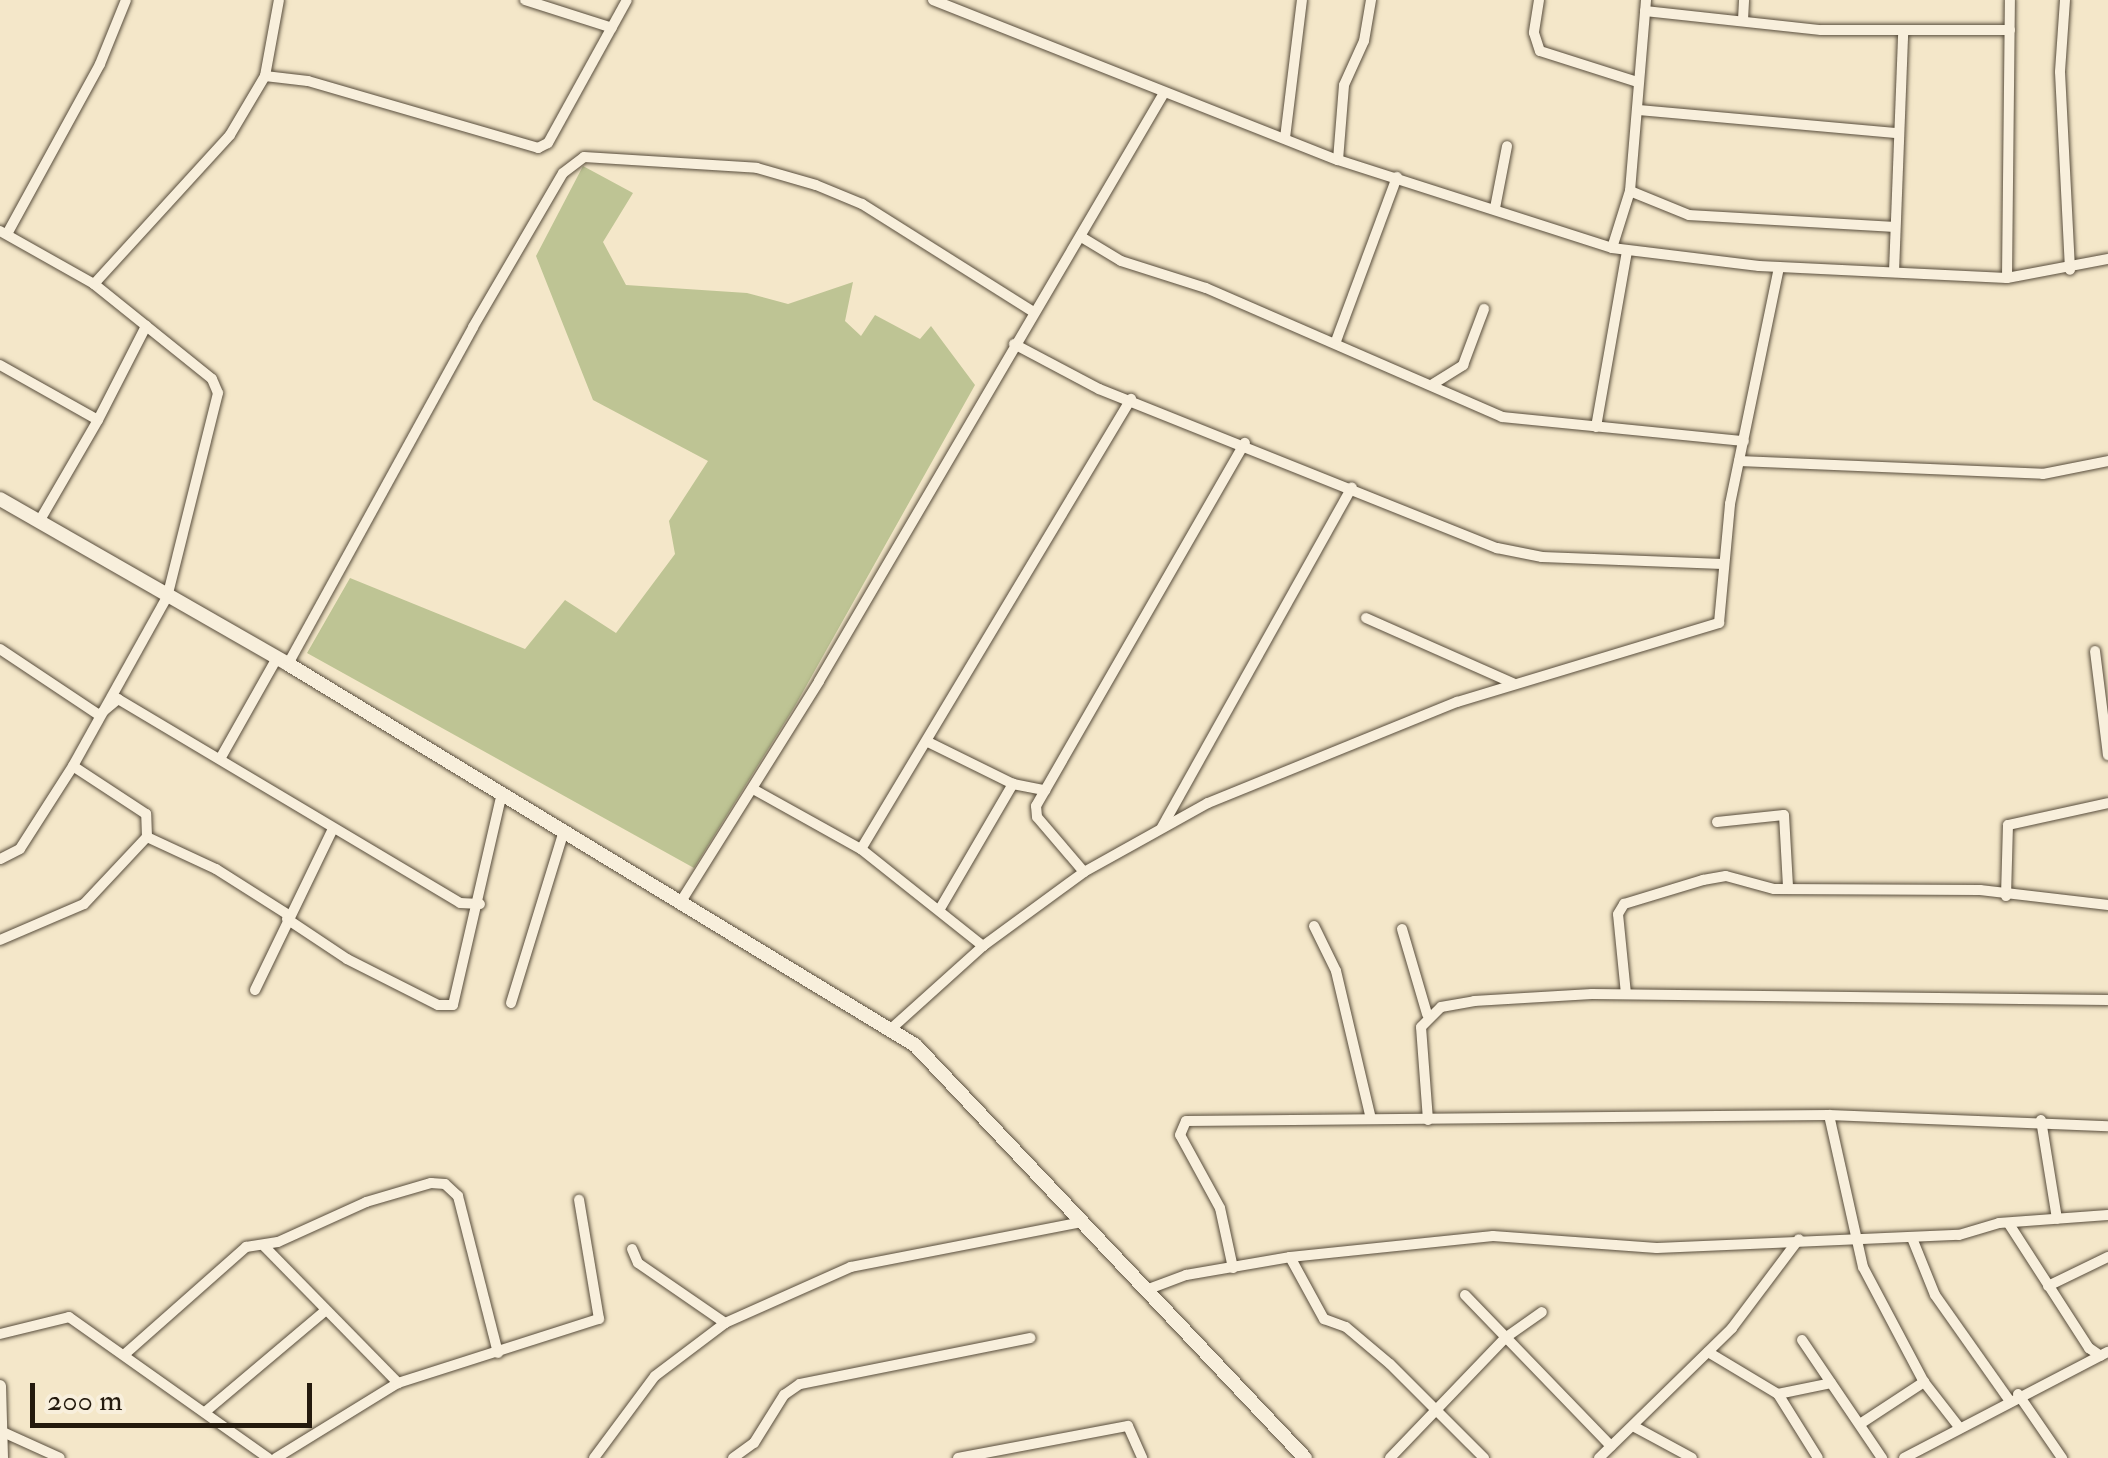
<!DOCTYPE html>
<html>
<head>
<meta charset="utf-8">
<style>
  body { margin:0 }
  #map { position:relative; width:2108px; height:1458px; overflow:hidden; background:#f4e7c9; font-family:"IM FELL Double Pica",serif }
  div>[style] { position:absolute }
  .green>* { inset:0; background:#bec494 }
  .roads { filter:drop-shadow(0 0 2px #584d3c) drop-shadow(0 0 2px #584d3c) }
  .minor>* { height:10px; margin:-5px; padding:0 5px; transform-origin:5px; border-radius:5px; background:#f8efdc }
  .tertiary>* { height:12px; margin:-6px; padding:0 6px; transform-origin:6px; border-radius:6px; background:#f8efdc }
  .secondary>* { height:14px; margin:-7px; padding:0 7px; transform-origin:7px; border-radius:7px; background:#f8efdc }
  span { translate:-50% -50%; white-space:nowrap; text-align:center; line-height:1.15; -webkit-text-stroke:8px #f8efdc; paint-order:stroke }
  .scale { position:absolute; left:30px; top:1383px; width:282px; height:45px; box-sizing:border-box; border:5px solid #241a0d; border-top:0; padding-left:12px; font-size:30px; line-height:35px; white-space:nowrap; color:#241a0d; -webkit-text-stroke:8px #f8efdc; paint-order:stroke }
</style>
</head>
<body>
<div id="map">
  <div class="green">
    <div style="clip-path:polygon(583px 166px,633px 193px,603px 242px,626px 285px,747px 293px,788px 304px,853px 282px,845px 321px,861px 336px,875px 315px,920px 339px,931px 326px,975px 385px,795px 706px,694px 868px,307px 653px,350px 578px,525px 649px,565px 600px,616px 633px,675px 554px,669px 521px,708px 461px,593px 400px,536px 256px)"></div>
  </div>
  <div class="roads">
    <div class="minor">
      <div style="left:525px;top:0;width:91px;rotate:17.8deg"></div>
      <div style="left:933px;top:0;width:435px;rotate:21.6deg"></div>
      <div style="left:1338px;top:160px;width:288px;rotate:17.8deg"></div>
      <div style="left:1612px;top:248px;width:148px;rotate:7deg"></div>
      <div style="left:1759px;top:266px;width:248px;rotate:2.8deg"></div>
      <div style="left:2007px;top:278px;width:103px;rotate:-10.7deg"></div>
      <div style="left:1539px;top:0;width:33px;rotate:99deg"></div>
      <div style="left:1534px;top:33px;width:19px;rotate:72deg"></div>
      <div style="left:1540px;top:51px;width:103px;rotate:17.6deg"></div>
      <div style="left:2065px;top:0;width:72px;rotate:94deg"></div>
      <div style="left:2060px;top:72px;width:198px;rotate:87.1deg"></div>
      <div style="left:1645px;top:11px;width:177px;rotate:6.2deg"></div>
      <div style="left:1821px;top:30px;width:189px"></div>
      <div style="left:1743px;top:20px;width:20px;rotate:-87deg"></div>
      <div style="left:265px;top:76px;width:43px;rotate:6.6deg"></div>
      <div style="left:308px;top:81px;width:240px;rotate:16.2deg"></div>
      <div style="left:538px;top:148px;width:11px;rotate:-27deg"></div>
      <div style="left:548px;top:143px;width:163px;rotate:-61.1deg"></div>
      <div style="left:1638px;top:110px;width:259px;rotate:5.1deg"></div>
      <div style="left:1285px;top:138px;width:139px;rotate:-83deg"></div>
      <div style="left:1338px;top:160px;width:75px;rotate:-85.4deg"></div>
      <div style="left:1344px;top:85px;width:48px;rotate:-65.6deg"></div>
      <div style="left:1364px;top:41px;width:42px;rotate:-80.3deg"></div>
      <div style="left:1630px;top:191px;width:64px;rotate:22.1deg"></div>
      <div style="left:1689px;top:215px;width:206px;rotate:3.3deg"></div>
      <div style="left:1495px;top:208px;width:63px;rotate:-79deg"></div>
      <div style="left:0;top:231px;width:108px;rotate:29.4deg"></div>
      <div style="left:94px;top:284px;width:151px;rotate:38.8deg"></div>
      <div style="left:212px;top:379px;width:15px;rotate:67deg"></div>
      <div style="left:218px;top:393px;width:210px;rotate:104deg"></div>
      <div style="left:167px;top:597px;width:193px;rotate:119.1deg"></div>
      <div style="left:73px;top:766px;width:98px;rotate:122.6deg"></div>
      <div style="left:20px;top:849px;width:22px;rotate:153deg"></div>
      <div style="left:7px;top:234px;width:194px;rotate:-61.3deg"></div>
      <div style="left:100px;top:64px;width:69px;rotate:-67.9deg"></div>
      <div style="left:1083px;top:238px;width:44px;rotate:31.2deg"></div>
      <div style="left:1121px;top:261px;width:89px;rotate:17.6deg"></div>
      <div style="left:1206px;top:288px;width:323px;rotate:23.5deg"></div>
      <div style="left:1502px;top:417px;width:243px;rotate:5.7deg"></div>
      <div style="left:1612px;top:248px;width:60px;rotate:-72.5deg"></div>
      <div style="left:1630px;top:191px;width:192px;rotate:-85.2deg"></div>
      <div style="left:1894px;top:272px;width:239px;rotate:-87.8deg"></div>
      <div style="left:2007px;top:278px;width:278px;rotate:-89.4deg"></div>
      <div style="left:94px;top:284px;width:202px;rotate:-47.6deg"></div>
      <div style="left:230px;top:135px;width:69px;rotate:-59.3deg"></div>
      <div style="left:265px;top:76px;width:77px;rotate:-79.6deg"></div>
      <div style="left:1336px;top:341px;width:175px;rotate:-69.6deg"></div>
      <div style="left:1014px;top:344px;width:96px;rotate:27.9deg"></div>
      <div style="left:1099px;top:389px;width:429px;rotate:21.8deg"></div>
      <div style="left:1497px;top:548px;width:46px;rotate:11.3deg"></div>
      <div style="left:1542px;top:557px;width:181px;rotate:2.2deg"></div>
      <div style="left:0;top:365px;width:112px;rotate:29.3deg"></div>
      <div style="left:98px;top:420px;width:116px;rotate:120.1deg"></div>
      <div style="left:1433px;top:384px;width:36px;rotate:-32deg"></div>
      <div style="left:1463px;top:365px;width:60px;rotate:-69.4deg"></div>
      <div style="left:98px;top:420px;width:106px;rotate:-62.9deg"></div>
      <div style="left:1596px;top:427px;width:179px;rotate:-80deg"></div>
      <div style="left:1739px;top:461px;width:304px;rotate:2.4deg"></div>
      <div style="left:2043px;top:474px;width:66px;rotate:-11.3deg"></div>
      <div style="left:1366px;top:618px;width:161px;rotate:23.9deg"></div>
      <div style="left:0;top:649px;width:119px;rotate:33.7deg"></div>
      <div style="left:99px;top:715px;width:25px;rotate:-40deg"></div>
      <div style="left:118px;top:699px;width:398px;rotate:30.8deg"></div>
      <div style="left:460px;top:903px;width:20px;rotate:3deg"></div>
      <div style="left:2095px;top:651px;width:105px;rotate:82.9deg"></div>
      <div style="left:288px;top:664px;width:384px;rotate:-61.2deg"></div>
      <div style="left:473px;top:327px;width:178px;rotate:-59.7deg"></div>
      <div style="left:563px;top:173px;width:26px;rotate:-37deg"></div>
      <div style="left:584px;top:157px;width:173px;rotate:3.6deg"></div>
      <div style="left:757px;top:168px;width:61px;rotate:16.1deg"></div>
      <div style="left:816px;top:185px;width:50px;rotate:22.4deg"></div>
      <div style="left:862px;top:204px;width:201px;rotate:32.2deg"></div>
      <div style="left:928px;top:742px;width:95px;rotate:26.3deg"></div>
      <div style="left:1013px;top:784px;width:33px;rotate:11deg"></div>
      <div style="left:220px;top:759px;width:116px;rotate:-60.6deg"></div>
      <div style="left:753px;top:789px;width:124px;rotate:29.1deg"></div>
      <div style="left:861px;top:849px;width:156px;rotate:38.5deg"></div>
      <div style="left:1717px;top:822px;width:67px;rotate:-6deg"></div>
      <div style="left:1784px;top:815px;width:71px;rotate:86.8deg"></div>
      <div style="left:1162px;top:827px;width:389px;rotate:-60.8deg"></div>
      <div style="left:147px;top:837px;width:76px;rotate:24.9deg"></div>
      <div style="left:216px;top:869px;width:84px;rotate:32.4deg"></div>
      <div style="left:861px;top:849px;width:525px;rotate:-59.04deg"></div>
      <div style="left:1084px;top:872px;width:72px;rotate:-130.5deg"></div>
      <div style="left:1037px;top:817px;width:11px;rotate:-95deg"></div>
      <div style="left:1036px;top:806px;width:419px;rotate:-60.1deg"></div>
      <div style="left:2006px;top:896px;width:71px;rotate:-88.4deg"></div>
      <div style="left:2008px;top:825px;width:102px;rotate:-12.4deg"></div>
      <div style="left:680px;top:903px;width:262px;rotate:-57.9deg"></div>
      <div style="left:819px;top:681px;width:682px;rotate:-59.6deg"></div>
      <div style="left:941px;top:907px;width:143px;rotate:-59.7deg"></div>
      <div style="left:287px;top:919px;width:72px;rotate:33.7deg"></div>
      <div style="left:347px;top:959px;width:102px;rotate:26.8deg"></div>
      <div style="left:438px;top:1005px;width:15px"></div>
      <div style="left:453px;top:1005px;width:218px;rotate:-77deg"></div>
      <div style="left:1314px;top:926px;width:50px;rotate:63.9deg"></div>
      <div style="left:1336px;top:971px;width:152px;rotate:76.7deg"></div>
      <div style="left:1402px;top:929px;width:89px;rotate:73.6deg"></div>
      <div style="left:0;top:940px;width:91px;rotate:-23.2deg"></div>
      <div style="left:84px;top:904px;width:92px;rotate:-46.8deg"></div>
      <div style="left:147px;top:837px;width:23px;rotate:-92deg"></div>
      <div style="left:146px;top:814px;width:87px;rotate:-146.7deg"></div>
      <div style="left:255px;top:990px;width:177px;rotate:-64.2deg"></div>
      <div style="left:1626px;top:994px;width:80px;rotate:-95.7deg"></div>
      <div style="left:1618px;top:914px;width:12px;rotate:-59deg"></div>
      <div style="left:1624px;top:904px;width:83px;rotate:-16.9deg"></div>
      <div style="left:1703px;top:880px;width:23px;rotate:-10deg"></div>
      <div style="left:1726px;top:876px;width:50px;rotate:15.2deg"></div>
      <div style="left:1774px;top:889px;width:206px;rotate:0.3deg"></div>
      <div style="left:1980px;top:890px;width:129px;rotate:6.7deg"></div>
      <div style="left:511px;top:1003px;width:180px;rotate:-72.9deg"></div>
      <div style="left:892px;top:1028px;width:122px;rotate:-42deg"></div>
      <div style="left:983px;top:946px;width:125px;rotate:-36.2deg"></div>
      <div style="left:1084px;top:872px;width:142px;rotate:-29.1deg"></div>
      <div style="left:1208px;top:803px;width:269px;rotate:-22.1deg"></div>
      <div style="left:1457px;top:702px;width:274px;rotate:-16.8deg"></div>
      <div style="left:1719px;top:623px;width:120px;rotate:-84.7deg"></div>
      <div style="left:1730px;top:504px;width:242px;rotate:-78.3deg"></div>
      <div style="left:1829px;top:1115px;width:156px;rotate:77.4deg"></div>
      <div style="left:1863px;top:1267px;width:130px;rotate:62.1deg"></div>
      <div style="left:1924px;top:1382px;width:57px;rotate:52.1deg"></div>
      <div style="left:1428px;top:1120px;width:93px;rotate:-94.3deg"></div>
      <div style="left:1421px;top:1027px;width:28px;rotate:-45deg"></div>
      <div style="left:1441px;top:1007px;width:34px;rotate:-10deg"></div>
      <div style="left:1474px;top:1001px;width:118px;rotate:-3.4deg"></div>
      <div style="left:1592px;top:994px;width:516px;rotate:0.67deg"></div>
      <div style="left:2041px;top:1120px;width:100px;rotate:80.8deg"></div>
      <div style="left:2009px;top:1224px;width:148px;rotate:57.2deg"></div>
      <div style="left:2089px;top:1348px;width:14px;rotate:34deg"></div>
      <div style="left:1912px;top:1238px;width:61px;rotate:68deg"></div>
      <div style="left:1935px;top:1295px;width:128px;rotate:54.8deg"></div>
      <div style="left:264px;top:1246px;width:192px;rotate:45.6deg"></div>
      <div style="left:632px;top:1249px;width:15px;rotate:67deg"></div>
      <div style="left:638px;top:1263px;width:106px;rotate:34.6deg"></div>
      <div style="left:1290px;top:1257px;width:71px;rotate:61.3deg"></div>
      <div style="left:1324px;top:1319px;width:23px;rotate:20deg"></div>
      <div style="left:1346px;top:1327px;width:57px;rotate:40.1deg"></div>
      <div style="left:1390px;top:1364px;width:133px;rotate:45deg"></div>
      <div style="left:1233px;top:1268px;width:61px;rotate:-102.2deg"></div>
      <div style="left:1220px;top:1208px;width:83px;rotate:-118.7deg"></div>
      <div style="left:1180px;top:1135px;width:15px;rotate:-67deg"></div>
      <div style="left:1186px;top:1121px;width:643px;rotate:-0.53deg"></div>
      <div style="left:1829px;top:1115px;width:279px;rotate:2.3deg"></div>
      <div style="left:2048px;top:1286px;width:67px;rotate:-25.8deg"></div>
      <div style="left:1146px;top:1290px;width:43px;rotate:-20.6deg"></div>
      <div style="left:1186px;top:1275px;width:106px;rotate:-9.8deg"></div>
      <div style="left:1290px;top:1257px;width:204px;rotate:-5.9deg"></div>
      <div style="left:1493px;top:1236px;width:164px;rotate:4.2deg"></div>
      <div style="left:1657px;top:1248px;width:302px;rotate:-2.5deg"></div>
      <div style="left:1959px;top:1235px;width:42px;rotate:-16.7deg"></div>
      <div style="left:1999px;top:1223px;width:109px;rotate:-4.2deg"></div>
      <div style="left:1465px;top:1295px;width:210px;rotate:46deg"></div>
      <div style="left:0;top:1334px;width:71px;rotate:-13.8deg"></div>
      <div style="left:69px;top:1317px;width:244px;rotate:35.3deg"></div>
      <div style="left:1802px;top:1340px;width:143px;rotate:55.9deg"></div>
      <div style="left:1708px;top:1352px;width:82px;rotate:31deg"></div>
      <div style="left:1778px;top:1394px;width:54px;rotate:-11.7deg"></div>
      <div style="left:125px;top:1354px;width:162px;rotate:-41.5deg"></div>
      <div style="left:246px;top:1247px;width:32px;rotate:-9deg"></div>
      <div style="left:278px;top:1242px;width:97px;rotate:-24.4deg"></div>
      <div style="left:366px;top:1202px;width:68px;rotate:-16.3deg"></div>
      <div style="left:431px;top:1183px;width:14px;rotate:4deg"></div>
      <div style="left:445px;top:1184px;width:18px;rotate:43deg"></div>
      <div style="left:458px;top:1196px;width:162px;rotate:75.7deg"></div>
      <div style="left:1778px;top:1394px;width:75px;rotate:58deg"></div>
      <div style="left:2018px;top:1394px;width:78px;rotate:55.5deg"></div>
      <div style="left:205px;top:1412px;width:157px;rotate:-40.1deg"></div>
      <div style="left:1860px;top:1424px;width:77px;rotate:-33.3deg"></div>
      <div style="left:1633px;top:1426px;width:67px;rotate:28.5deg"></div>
      <div style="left:5px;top:1433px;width:60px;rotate:24.4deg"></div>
      <div style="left:276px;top:1458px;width:143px;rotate:-31.6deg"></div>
      <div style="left:398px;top:1383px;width:211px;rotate:-17.7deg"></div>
      <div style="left:599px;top:1319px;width:121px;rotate:-99.5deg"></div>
      <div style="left:594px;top:1458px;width:102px;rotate:-53.4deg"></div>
      <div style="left:655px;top:1376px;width:88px;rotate:-37.1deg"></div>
      <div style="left:725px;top:1323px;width:138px;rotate:-24deg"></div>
      <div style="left:851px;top:1267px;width:235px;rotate:-11deg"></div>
      <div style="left:733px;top:1458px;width:26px;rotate:-36deg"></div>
      <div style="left:754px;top:1443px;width:57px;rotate:-58deg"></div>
      <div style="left:784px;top:1395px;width:19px;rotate:-35deg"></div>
      <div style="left:800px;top:1384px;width:235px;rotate:-11.3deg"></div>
      <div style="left:958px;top:1458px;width:173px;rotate:-10.7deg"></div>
      <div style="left:1128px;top:1426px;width:35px;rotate:66deg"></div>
      <div style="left:1390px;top:1458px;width:166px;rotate:-46.2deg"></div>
      <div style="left:1505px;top:1338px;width:45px;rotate:-35.1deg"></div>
      <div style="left:1599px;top:1458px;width:186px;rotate:-44.3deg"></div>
      <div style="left:1732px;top:1328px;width:111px;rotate:-53deg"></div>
      <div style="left:1904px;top:1458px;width:230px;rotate:-27.5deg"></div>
    </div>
    <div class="tertiary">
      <div style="left:0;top:1386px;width:72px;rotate:88.4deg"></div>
    </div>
    <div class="secondary">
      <div style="left:0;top:499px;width:332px;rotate:29.8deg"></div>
      <div style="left:288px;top:664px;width:734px;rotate:31.29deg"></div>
      <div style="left:915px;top:1045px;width:568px;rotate:46.64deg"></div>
    </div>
  </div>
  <div class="scale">200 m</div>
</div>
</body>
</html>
